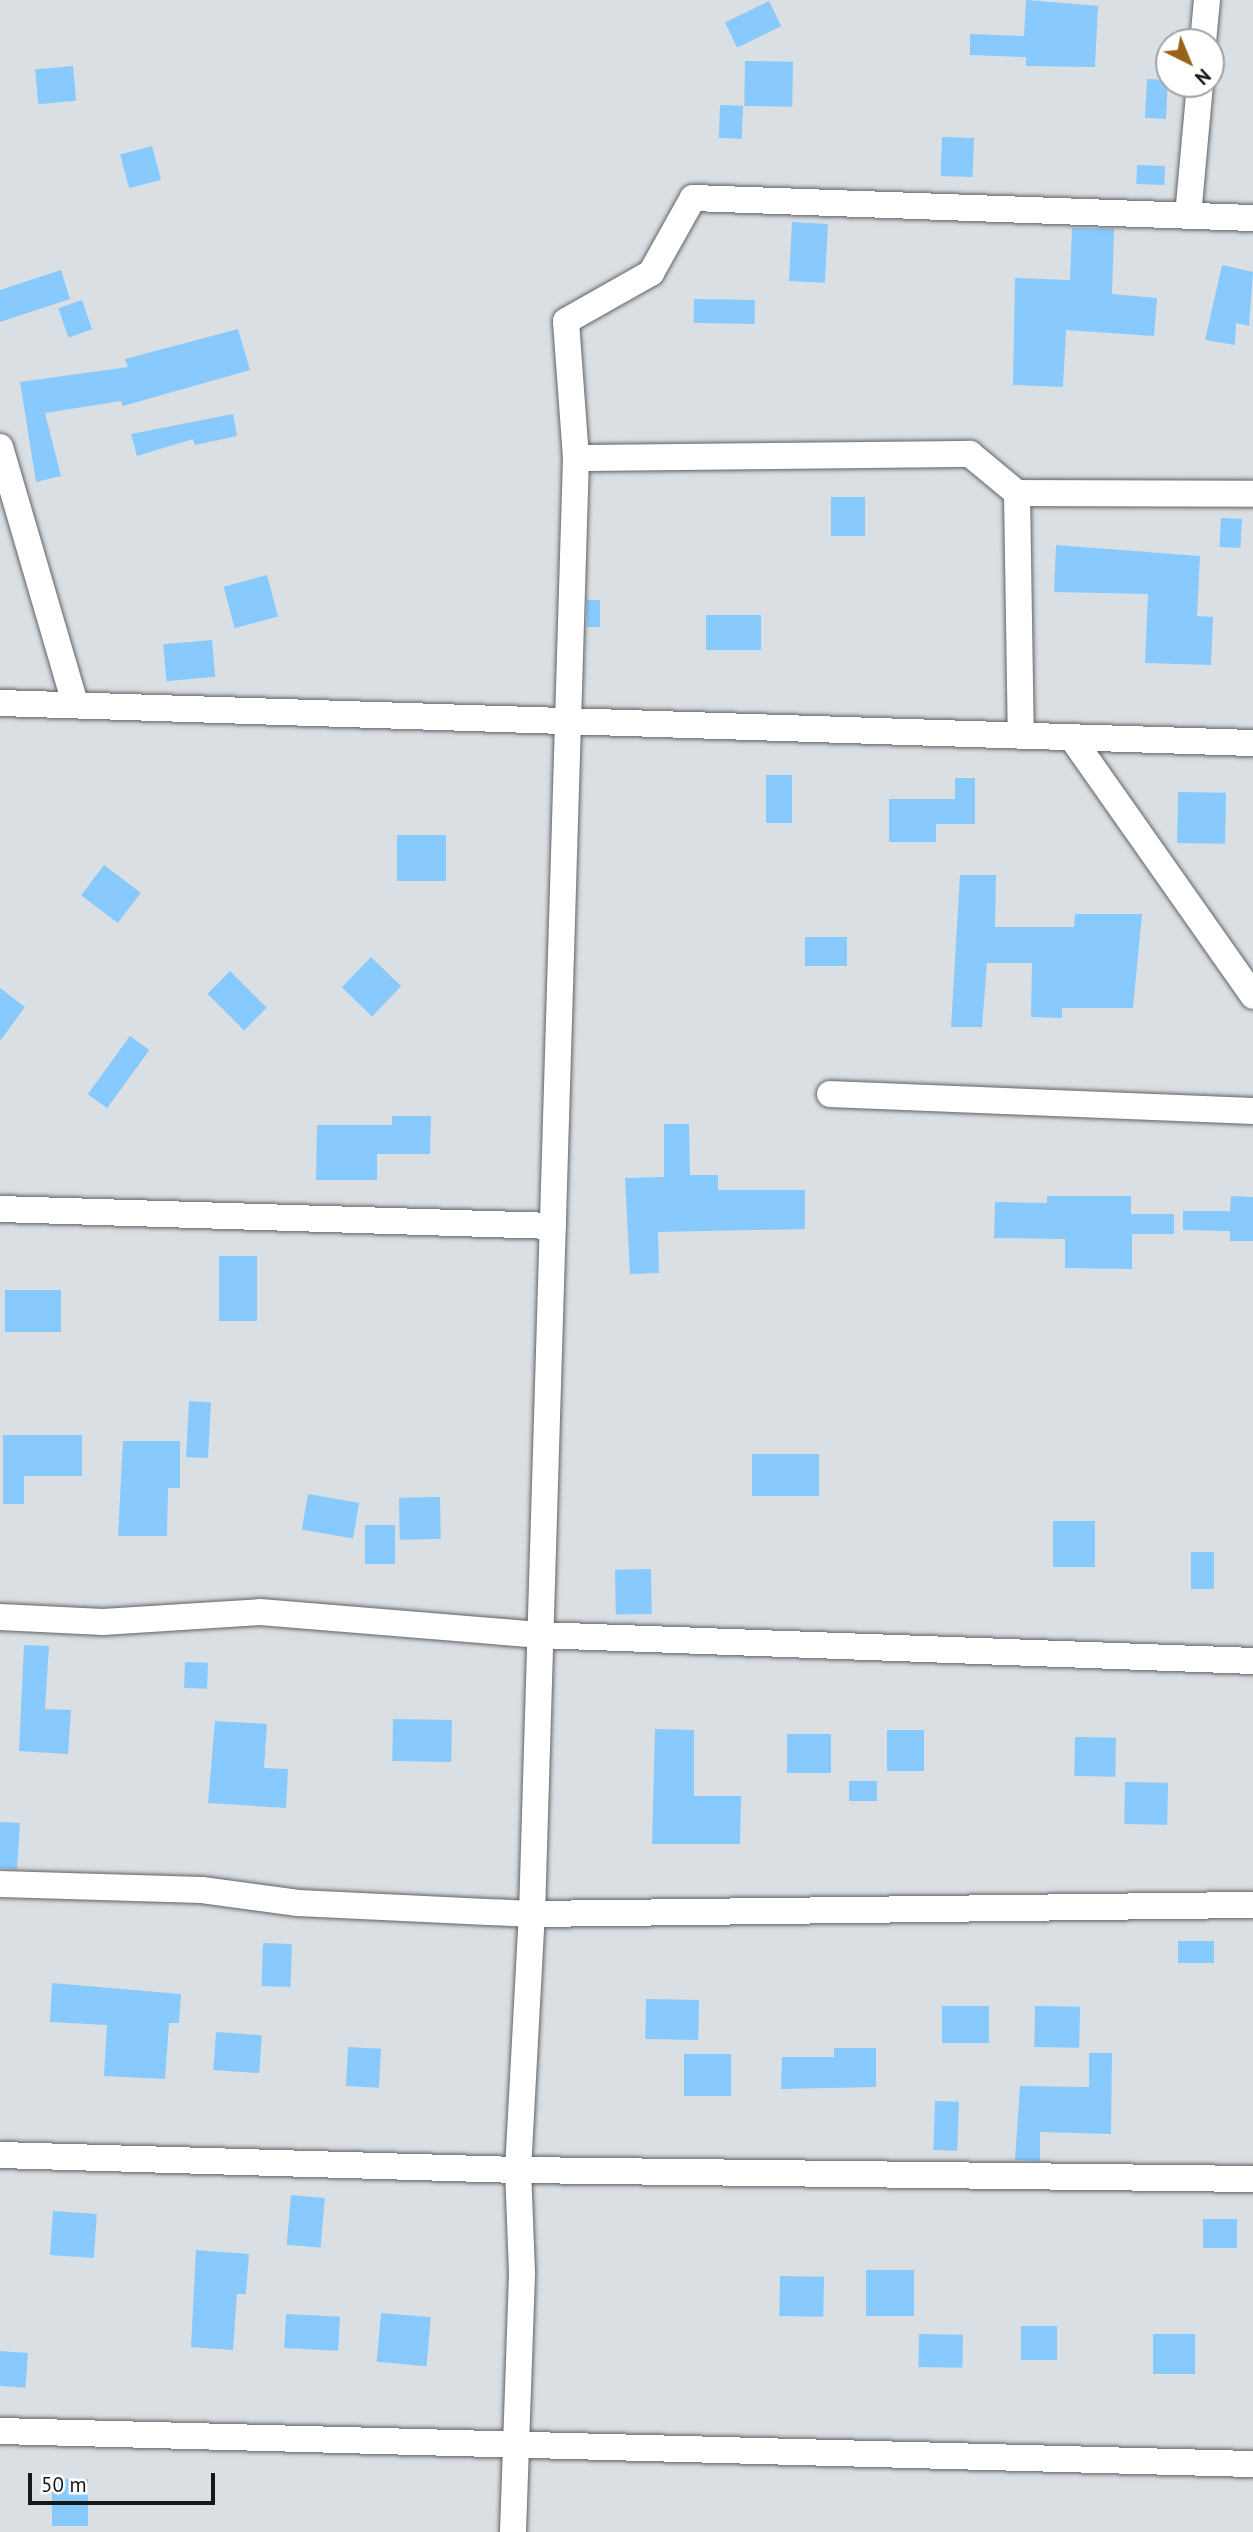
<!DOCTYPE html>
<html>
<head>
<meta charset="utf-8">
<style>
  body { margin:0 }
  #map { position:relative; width:1253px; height:2532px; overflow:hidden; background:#dadfe3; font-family:"PT Sans",sans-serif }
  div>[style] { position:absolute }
  .building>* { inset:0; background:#88cafe; transform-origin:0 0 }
  .roads { filter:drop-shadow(0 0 2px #606367) drop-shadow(0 0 2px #606367) }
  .street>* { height:26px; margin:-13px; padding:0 13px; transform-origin:13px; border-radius:13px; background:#fff }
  span { translate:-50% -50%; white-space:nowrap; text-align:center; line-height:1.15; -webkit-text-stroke:5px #fff; paint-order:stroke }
  .north { position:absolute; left:1155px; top:28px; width:70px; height:70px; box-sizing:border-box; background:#fff; border:2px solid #a1a2a3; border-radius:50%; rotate:137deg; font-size:19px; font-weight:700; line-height:28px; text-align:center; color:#151718 }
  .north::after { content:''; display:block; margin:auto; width:24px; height:32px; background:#98621b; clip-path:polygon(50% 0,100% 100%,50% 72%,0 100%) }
  .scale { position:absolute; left:28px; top:2473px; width:187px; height:32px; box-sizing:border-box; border:4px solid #151718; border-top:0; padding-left:9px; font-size:21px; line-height:24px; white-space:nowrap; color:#151718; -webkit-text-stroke:5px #fff; paint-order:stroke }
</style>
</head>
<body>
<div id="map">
  <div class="building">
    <div style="clip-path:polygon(1026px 0,1098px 6px,1095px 67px,1026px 66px,1026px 57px,970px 55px,970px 34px,1024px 36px)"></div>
    <div style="left:769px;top:1px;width:28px;height:49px;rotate:64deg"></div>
    <div style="left:745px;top:61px;width:48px;height:45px;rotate:1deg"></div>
    <div style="left:73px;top:66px;width:35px;height:38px;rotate:85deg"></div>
    <div style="left:1147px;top:79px;width:21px;height:39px;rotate:3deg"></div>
    <div style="left:720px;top:105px;width:23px;height:33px;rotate:2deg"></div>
    <div style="left:942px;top:137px;width:32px;height:39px;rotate:2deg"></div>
    <div style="left:152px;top:146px;width:35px;height:33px;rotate:75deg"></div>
    <div style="left:1137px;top:165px;width:28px;height:19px;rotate:2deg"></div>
    <div style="left:792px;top:222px;width:36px;height:59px;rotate:3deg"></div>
    <div style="clip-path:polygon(1072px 228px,1114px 229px,1112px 294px,1157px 298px,1154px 336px,1066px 330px,1063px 387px,1013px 385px,1015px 278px,1070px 280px)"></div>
    <div style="clip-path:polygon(1222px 265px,1253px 272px,1249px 326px,1236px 323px,1235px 345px,1205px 340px)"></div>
    <div style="clip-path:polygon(61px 270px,70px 299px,0 322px,0 290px)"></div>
    <div style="left:694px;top:299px;width:61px;height:24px;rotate:1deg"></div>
    <div style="left:82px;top:300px;width:31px;height:25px;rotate:71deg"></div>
    <div style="clip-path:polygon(238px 329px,250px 370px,123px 406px,121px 401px,45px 413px,61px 476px,36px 482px,20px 382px,128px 367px,125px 359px)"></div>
    <div style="clip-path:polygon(233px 414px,237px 436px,195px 445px,193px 439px,137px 456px,131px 434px)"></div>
    <div style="left:831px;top:497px;width:34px;height:39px"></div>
    <div style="left:1221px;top:518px;width:21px;height:29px;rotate:3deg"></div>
    <div style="clip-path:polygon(1056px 545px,1200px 556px,1197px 616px,1213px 617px,1211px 665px,1145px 663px,1148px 594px,1054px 592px)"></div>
    <div style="left:267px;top:575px;width:43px;height:45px;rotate:75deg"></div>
    <div style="left:587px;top:600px;width:13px;height:27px"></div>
    <div style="left:706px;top:615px;width:55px;height:35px"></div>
    <div style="left:212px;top:640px;width:37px;height:49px;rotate:85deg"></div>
    <div style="left:766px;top:775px;width:26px;height:48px"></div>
    <div style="clip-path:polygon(955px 778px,975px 778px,975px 824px,936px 824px,936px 842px,889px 842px,889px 799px,955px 799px)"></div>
    <div style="left:1178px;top:792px;width:48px;height:51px;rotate:1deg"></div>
    <div style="left:397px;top:835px;width:49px;height:46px"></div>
    <div style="left:104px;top:865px;width:46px;height:38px;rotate:37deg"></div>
    <div style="clip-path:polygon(960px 875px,996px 875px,995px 927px,1074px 927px,1075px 914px,1142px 914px,1133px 1008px,1062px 1008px,1062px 1018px,1031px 1017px,1032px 963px,987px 963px,982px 1027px,951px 1027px)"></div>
    <div style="left:805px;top:937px;width:42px;height:29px"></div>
    <div style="left:371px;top:957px;width:42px;height:42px;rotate:44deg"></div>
    <div style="left:230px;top:971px;width:52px;height:32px;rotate:45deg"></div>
    <div style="clip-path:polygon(0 988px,25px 1007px,0 1041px)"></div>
    <div style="left:130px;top:1036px;width:24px;height:72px;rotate:36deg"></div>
    <div style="clip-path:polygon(392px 1116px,431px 1116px,430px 1154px,377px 1154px,377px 1180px,316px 1180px,317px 1125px,392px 1125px)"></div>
    <div style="clip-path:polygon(664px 1124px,689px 1124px,690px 1175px,718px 1175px,718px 1190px,805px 1190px,805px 1229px,658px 1232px,659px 1273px,630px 1274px,625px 1178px,664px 1177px)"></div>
    <div style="clip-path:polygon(1047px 1196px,1131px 1196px,1131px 1214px,1174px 1214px,1174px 1234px,1132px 1234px,1132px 1269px,1065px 1268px,1065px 1239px,994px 1238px,995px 1202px,1047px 1203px)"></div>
    <div style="clip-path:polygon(1231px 1196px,1253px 1197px,1253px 1241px,1230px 1241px,1230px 1231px,1183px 1230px,1183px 1211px,1230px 1211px)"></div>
    <div style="left:257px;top:1256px;width:65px;height:38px;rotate:90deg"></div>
    <div style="left:5px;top:1290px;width:56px;height:42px"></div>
    <div style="left:189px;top:1401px;width:22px;height:56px;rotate:3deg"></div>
    <div style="clip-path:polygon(3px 1435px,82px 1435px,82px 1476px,24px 1476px,24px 1504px,3px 1504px)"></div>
    <div style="clip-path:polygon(123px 1441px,180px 1441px,180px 1488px,168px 1488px,167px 1536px,118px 1536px)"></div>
    <div style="left:819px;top:1454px;width:42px;height:67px;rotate:90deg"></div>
    <div style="left:308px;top:1494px;width:52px;height:36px;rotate:10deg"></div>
    <div style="left:440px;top:1497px;width:42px;height:41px;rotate:89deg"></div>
    <div style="left:1053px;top:1521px;width:42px;height:46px"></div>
    <div style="left:395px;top:1525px;width:39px;height:30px;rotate:90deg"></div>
    <div style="left:1191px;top:1552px;width:23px;height:37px"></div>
    <div style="left:651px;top:1569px;width:45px;height:36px;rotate:89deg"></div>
    <div style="clip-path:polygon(24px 1645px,49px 1646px,45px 1709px,71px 1710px,68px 1754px,19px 1751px)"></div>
    <div style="left:185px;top:1662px;width:23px;height:26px;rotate:2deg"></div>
    <div style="left:393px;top:1719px;width:59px;height:42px;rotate:1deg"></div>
    <div style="clip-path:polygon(215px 1721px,267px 1724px,264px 1768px,288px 1769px,286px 1808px,208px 1803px)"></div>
    <div style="clip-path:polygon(655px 1729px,694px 1730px,694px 1796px,741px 1796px,740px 1844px,652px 1844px)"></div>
    <div style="left:887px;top:1730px;width:37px;height:41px"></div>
    <div style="left:787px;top:1734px;width:44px;height:39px"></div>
    <div style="left:1075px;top:1737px;width:41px;height:39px;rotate:1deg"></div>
    <div style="left:849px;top:1781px;width:28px;height:20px"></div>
    <div style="left:1125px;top:1782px;width:43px;height:42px;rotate:1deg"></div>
    <div style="clip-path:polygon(0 1822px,20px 1823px,17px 1869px,0 1868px)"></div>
    <div style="left:1178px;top:1941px;width:36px;height:22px"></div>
    <div style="left:263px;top:1943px;width:29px;height:43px;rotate:2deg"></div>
    <div style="clip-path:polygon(52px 1983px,181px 1994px,179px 2023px,169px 2023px,165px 2079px,104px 2076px,107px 2025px,50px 2022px)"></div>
    <div style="left:646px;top:1999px;width:53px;height:40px;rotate:1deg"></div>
    <div style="left:942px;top:2006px;width:47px;height:37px"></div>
    <div style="left:1035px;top:2006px;width:45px;height:41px;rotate:1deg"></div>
    <div style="left:216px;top:2032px;width:46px;height:38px;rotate:4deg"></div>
    <div style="left:348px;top:2047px;width:33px;height:39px;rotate:3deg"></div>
    <div style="clip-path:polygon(834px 2048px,876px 2048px,876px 2087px,781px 2089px,782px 2057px,834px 2057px)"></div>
    <div style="clip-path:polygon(1089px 2053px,1112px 2053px,1111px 2134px,1040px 2132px,1040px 2161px,1015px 2160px,1020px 2086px,1089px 2087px)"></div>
    <div style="left:684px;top:2054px;width:47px;height:42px"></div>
    <div style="left:935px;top:2101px;width:24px;height:49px;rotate:2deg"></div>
    <div style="left:291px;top:2195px;width:34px;height:50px;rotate:5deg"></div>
    <div style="left:53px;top:2211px;width:44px;height:44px;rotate:4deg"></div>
    <div style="left:1203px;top:2219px;width:34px;height:29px"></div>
    <div style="clip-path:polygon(196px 2250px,249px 2254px,246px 2294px,237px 2294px,233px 2350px,191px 2347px)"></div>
    <div style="left:866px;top:2270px;width:48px;height:46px"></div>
    <div style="left:780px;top:2276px;width:44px;height:40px;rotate:1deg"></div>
    <div style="left:381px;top:2313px;width:50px;height:49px;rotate:5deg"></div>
    <div style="left:286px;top:2314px;width:54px;height:34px;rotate:3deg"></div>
    <div style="left:1021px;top:2326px;width:36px;height:34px"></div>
    <div style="left:919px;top:2334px;width:44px;height:33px;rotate:1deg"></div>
    <div style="left:1153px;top:2334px;width:42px;height:40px"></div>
    <div style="left:0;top:2351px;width:28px;height:35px;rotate:4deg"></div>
    <div style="left:52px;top:2479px;width:36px;height:47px"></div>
  </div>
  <div class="roads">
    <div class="street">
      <div style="left:1203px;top:42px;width:42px;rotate:-84.6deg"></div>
      <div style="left:1188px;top:216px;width:133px;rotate:-84.8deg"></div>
      <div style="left:0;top:447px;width:268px;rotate:73.7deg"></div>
      <div style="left:576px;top:458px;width:394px;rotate:-0.6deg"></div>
      <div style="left:970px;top:454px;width:61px;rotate:39.7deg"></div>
      <div style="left:1017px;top:493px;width:236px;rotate:0.2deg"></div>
      <div style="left:1017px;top:493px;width:243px;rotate:89.1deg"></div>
      <div style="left:0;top:703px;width:1254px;rotate:1.83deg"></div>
      <div style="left:1072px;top:738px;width:315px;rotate:54.9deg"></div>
      <div style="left:830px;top:1094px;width:423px;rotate:2.3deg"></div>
      <div style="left:0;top:1209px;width:553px;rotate:1.76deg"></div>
      <div style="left:0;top:1617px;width:103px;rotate:2.8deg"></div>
      <div style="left:103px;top:1622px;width:157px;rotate:-3.6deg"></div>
      <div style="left:260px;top:1612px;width:279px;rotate:4.7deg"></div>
      <div style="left:538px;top:1635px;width:715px;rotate:2.08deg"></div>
      <div style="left:0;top:1884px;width:202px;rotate:1.7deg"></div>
      <div style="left:202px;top:1890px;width:97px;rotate:7.7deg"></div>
      <div style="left:298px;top:1903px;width:234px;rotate:2.7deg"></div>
      <div style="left:532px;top:1914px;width:721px;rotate:-0.72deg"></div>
      <div style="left:0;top:2155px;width:518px;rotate:1.66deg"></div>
      <div style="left:518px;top:2170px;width:735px;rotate:0.7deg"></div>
      <div style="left:0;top:2431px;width:1253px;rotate:1.51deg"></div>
      <div style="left:513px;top:2532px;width:259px;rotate:-88deg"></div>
      <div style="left:522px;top:2273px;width:103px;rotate:-92.2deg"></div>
      <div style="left:518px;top:2170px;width:256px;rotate:-86.9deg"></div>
      <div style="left:532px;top:1914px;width:1457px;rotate:-88.27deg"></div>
      <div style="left:576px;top:458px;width:137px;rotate:-94.2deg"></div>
      <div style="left:566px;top:321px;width:98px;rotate:-29.5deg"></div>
      <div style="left:651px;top:273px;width:86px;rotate:-60.8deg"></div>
      <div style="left:693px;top:198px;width:560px;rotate:2.05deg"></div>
    </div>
  </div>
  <div class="north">N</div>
  <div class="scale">50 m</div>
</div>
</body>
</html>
